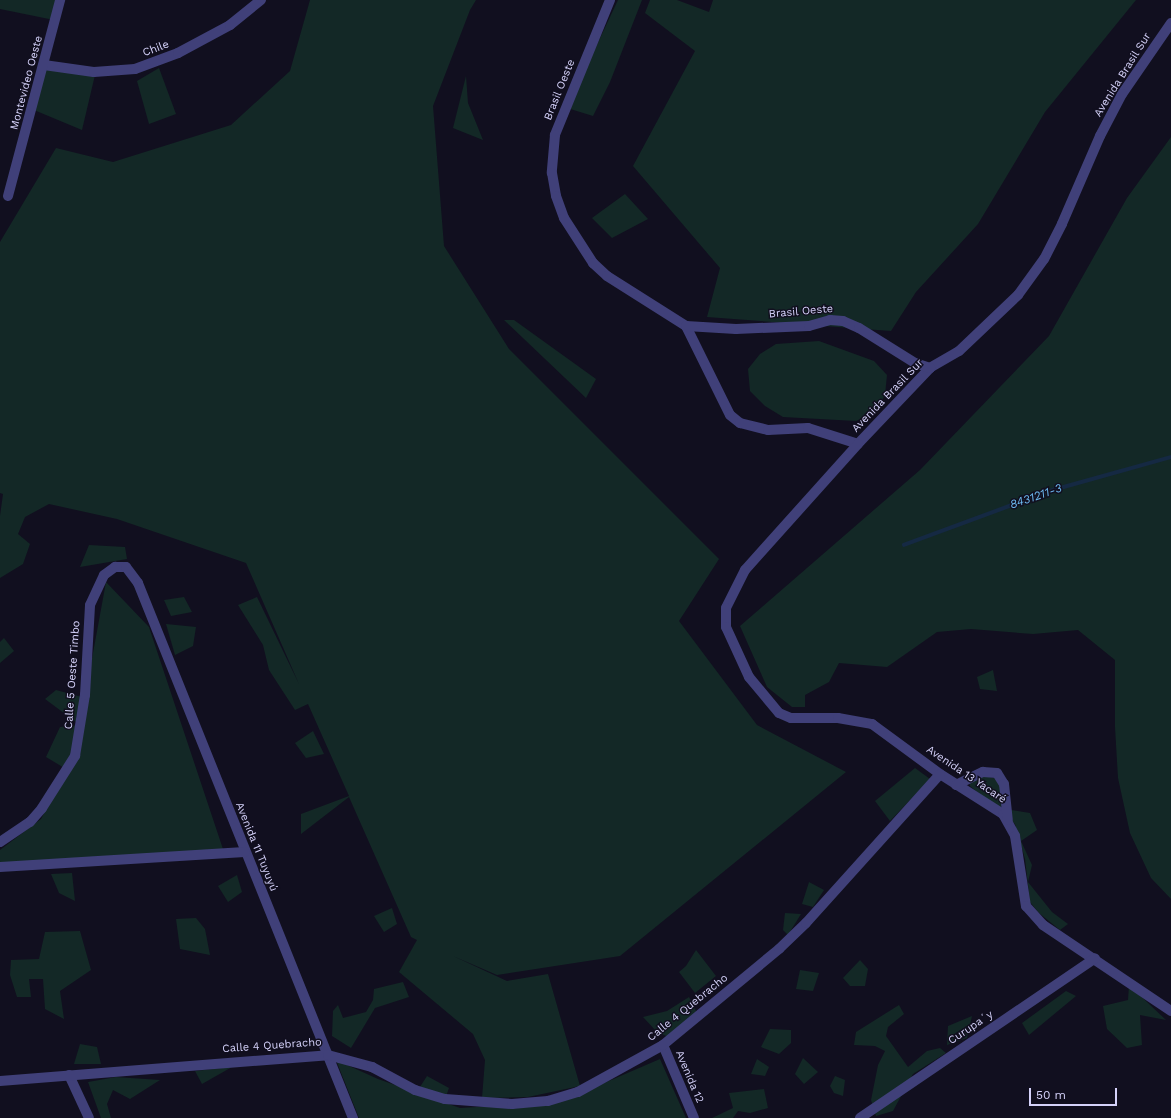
<!DOCTYPE html>
<html>
<head>
<meta charset="utf-8">
<style>
  body { margin:0 }
  #map { position:relative; width:1171px; height:1118px; overflow:hidden; background:#110f1f; font-family:"Work Sans",sans-serif }
  div>[style] { position:absolute }
  .green>* { inset:0; background:#132826 }
  .stream>* { height:3.5px; margin:-1.75px; padding:0 1.75px; transform-origin:1.75px; border-radius:1.75px; background:#152943 }
  .street>* { height:10px; margin:-5px; padding:0 5px; transform-origin:5px; border-radius:5px; background:#404079 }
  span { translate:-50% -50%; white-space:nowrap; text-align:center; line-height:1.15; -webkit-text-stroke:3px #110f1f; paint-order:stroke }
  .street-label { font-size:11px; color:#d5d2fa }
  .water-label { font-size:12px; color:#6cb8ee; font-style:italic }
  .scale { position:absolute; left:1029px; top:1088px; width:88px; height:18px; box-sizing:border-box; border:2px solid #d5d2fa; border-top:0; padding-left:5px; font-size:12px; line-height:14px; white-space:nowrap; color:#d5d2fa; -webkit-text-stroke:3px #110f1f; paint-order:stroke }
</style>
</head>
<body>
<div id="map">
  <div class="green">
    <div style="clip-path:polygon(0 0,58px 0,54px 20px,0 9px)"></div>
    <div style="clip-path:polygon(310px 0,476px 0,470px 10px,433px 106px,444px 246px,509px 349px,719px 559px,679px 621px,757px 725px,846px 772px,620px 956px,497px 975px,453px 956px,507px 981px,548px 974px,580px 1086px,528px 1097px,482px 1098px,485px 1060px,473px 1034px,399px 972px,417px 940px,411px 937px,349px 797px,301px 834px,301px 814px,349px 796px,308px 704px,295px 710px,269px 670px,263px 645px,238px 605px,257px 597px,299px 684px,246px 563px,117px 519px,49px 504px,25px 517px,18px 534px,30px 544px,23px 564px,0 578px,0 516px,3px 494px,0 493px,0 242px,56px 148px,113px 162px,231px 125px,290px 71px)"></div>
    <div style="clip-path:polygon(618px 0,642px 0,610px 82px,593px 116px,567px 108px)"></div>
    <div style="clip-path:polygon(650px 0,677px 0,709px 12px,713px 0,1136px 0,1045px 112px,978px 224px,916px 292px,891px 331px,707px 317px,720px 268px,633px 166px,695px 51px,645px 13px)"></div>
    <div style="clip-path:polygon(159px 68px,176px 114px,149px 124px,137px 81px)"></div>
    <div style="clip-path:polygon(46px 69px,95px 75px,82px 130px,34px 110px)"></div>
    <div style="clip-path:polygon(466px 76px,468px 103px,483px 140px,453px 128px)"></div>
    <div style="clip-path:polygon(1171px 137px,1171px 899px,1151px 878px,1130px 833px,1118px 778px,1115px 727px,1115px 660px,1078px 630px,1033px 634px,971px 629px,937px 632px,887px 667px,839px 663px,829px 682px,805px 695px,805px 707px,792px 707px,767px 687px,740px 626px,920px 470px,1049px 336px,1127px 198px)"></div>
    <div style="clip-path:polygon(625px 194px,648px 219px,612px 238px,592px 218px)"></div>
    <div style="clip-path:polygon(504px 320px,514px 320px,596px 379px,586px 398px)"></div>
    <div style="clip-path:polygon(819px 341px,874px 361px,887px 375px,885px 395px,875px 413px,856px 421px,783px 417px,765px 406px,750px 391px,748px 369px,760px 354px,776px 344px)"></div>
    <div style="clip-path:polygon(89px 545px,125px 547px,127px 559px,80px 567px)"></div>
    <div style="clip-path:polygon(106px 582px,149px 627px,223px 849px,0 866px,0 850px,41px 819px,65px 774px,66px 769px,46px 757px,60px 727px,80px 725px,45px 699px,56px 690px,82px 697px,76px 718px,80px 724px)"></div>
    <div style="clip-path:polygon(184px 597px,192px 612px,171px 616px,164px 600px)"></div>
    <div style="clip-path:polygon(166px 624px,196px 627px,193px 646px,175px 655px)"></div>
    <div style="clip-path:polygon(4px 638px,14px 651px,0 663px,0 642px)"></div>
    <div style="clip-path:polygon(993px 670px,997px 691px,980px 689px,977px 677px)"></div>
    <div style="clip-path:polygon(313px 731px,324px 754px,306px 758px,295px 743px)"></div>
    <div style="clip-path:polygon(915px 768px,930px 779px,890px 821px,875px 801px)"></div>
    <div style="clip-path:polygon(968px 772px,1002px 780px,1011px 810px,1030px 813px,1037px 830px,1021px 841px,1032px 865px,1028px 882px,1052px 912px,1068px 924px,1060px 930px,1039px 913px,1030px 902px,1025px 859px,1015px 824px,970px 786px)"></div>
    <div style="clip-path:polygon(72px 873px,75px 901px,59px 893px,51px 874px)"></div>
    <div style="clip-path:polygon(237px 875px,242px 892px,228px 902px,218px 886px)"></div>
    <div style="clip-path:polygon(809px 882px,824px 890px,813px 907px,802px 904px)"></div>
    <div style="clip-path:polygon(392px 908px,397px 924px,384px 932px,374px 916px)"></div>
    <div style="clip-path:polygon(785px 913px,801px 914px,788px 935px,783px 930px)"></div>
    <div style="clip-path:polygon(196px 918px,205px 929px,210px 955px,180px 949px,176px 919px)"></div>
    <div style="clip-path:polygon(80px 931px,91px 970px,60px 991px,64px 1019px,45px 1009px,43px 979px,29px 979px,31px 997px,17px 997px,10px 975px,11px 960px,39px 959px,45px 932px)"></div>
    <div style="clip-path:polygon(696px 950px,716px 976px,695px 993px,679px 972px,686px 966px)"></div>
    <div style="clip-path:polygon(860px 960px,868px 969px,865px 986px,850px 986px,843px 978px)"></div>
    <div style="clip-path:polygon(800px 970px,819px 973px,813px 991px,796px 989px)"></div>
    <div style="clip-path:polygon(403px 982px,409px 997px,375px 1008px,351px 1048px,332px 1036px,333px 1011px,338px 1005px,343px 1018px,366px 1012px,373px 1000px,374px 989px)"></div>
    <div style="clip-path:polygon(1129px 985px,1166px 1020px,1140px 1015px,1142px 1045px,1127px 1048px,1107px 1029px,1103px 1006px,1128px 1000px)"></div>
    <div style="clip-path:polygon(1066px 991px,1076px 996px,1029px 1035px,1022px 1023px)"></div>
    <div style="clip-path:polygon(689px 997px,699px 1017px,668px 1037px,656px 1031px,643px 1017px,667px 1011px)"></div>
    <div style="clip-path:polygon(899px 1005px,904px 1014px,888px 1027px,886px 1036px,908px 1067px,927px 1051px,940px 1048px,946px 1053px,913px 1074px,893px 1111px,876px 1116px,871px 1100px,878px 1065px,885px 1051px,875px 1046px,854px 1045px,856px 1032px)"></div>
    <div style="clip-path:polygon(972px 1016px,967px 1038px,947px 1045px,948px 1026px)"></div>
    <div style="clip-path:polygon(770px 1029px,791px 1030px,791px 1043px,779px 1054px,761px 1047px)"></div>
    <div style="clip-path:polygon(80px 1044px,97px 1047px,101px 1064px,74px 1064px)"></div>
    <div style="clip-path:polygon(803px 1058px,818px 1072px,804px 1084px,795px 1074px)"></div>
    <div style="clip-path:polygon(660px 1059px,686px 1118px,359px 1118px,336px 1060px,378px 1079px,460px 1108px,560px 1102px)"></div>
    <div style="clip-path:polygon(757px 1059px,769px 1067px,765px 1076px,751px 1074px)"></div>
    <div style="clip-path:polygon(232px 1067px,202px 1084px,195px 1071px)"></div>
    <div style="clip-path:polygon(427px 1076px,449px 1088px,445px 1099px,418px 1090px)"></div>
    <div style="clip-path:polygon(835px 1076px,845px 1080px,843px 1096px,834px 1093px,830px 1086px)"></div>
    <div style="clip-path:polygon(116px 1077px,160px 1080px,130px 1099px,113px 1090px,107px 1104px,111px 1118px,101px 1118px,88px 1082px)"></div>
    <div style="clip-path:polygon(764px 1089px,768px 1108px,750px 1113px,738px 1111px,733px 1118px,712px 1118px,733px 1108px,729px 1093px)"></div>
  </div>
  <div class="stream">
    <div style="left:904px;top:545px;width:159px;rotate:-20.3deg"></div>
    <div style="left:1053px;top:490px;width:123px;rotate:-15.6deg"></div>
  </div>
  <div class="street">
    <div style="left:610px;top:0;width:146px;rotate:112.2deg"></div>
    <div style="left:555px;top:135px;width:38px;rotate:95deg"></div>
    <div style="left:552px;top:173px;width:23px;rotate:80deg"></div>
    <div style="left:556px;top:196px;width:23px;rotate:70deg"></div>
    <div style="left:564px;top:218px;width:54px;rotate:57.2deg"></div>
    <div style="left:593px;top:263px;width:19px;rotate:43deg"></div>
    <div style="left:607px;top:276px;width:93px;rotate:32.3deg"></div>
    <div style="left:686px;top:326px;width:99px;rotate:63.7deg"></div>
    <div style="left:730px;top:415px;width:13px;rotate:39deg"></div>
    <div style="left:740px;top:423px;width:29px;rotate:14deg"></div>
    <div style="left:768px;top:430px;width:40px;rotate:-2.9deg"></div>
    <div style="left:808px;top:428px;width:52px;rotate:17.7deg"></div>
    <div style="left:1171px;top:23px;width:86px;rotate:124.6deg"></div>
    <div style="left:1122px;top:94px;width:47px;rotate:117.6deg"></div>
    <div style="left:1100px;top:136px;width:96px;rotate:113.4deg"></div>
    <div style="left:1062px;top:224px;width:39px;rotate:117deg"></div>
    <div style="left:1044px;top:259px;width:44px;rotate:125.8deg"></div>
    <div style="left:1018px;top:295px;width:81px;rotate:136.5deg"></div>
    <div style="left:959px;top:351px;width:34px;rotate:150deg"></div>
    <div style="left:930px;top:368px;width:105px;rotate:133.5deg"></div>
    <div style="left:858px;top:444px;width:169px;rotate:131.9deg"></div>
    <div style="left:745px;top:570px;width:42px;rotate:116.6deg"></div>
    <div style="left:726px;top:608px;width:19px;rotate:90deg"></div>
    <div style="left:726px;top:627px;width:55px;rotate:65.3deg"></div>
    <div style="left:749px;top:677px;width:47px;rotate:50.2deg"></div>
    <div style="left:779px;top:713px;width:13px;rotate:23deg"></div>
    <div style="left:791px;top:718px;width:47px"></div>
    <div style="left:838px;top:718px;width:35px;rotate:10deg"></div>
    <div style="left:872px;top:724px;width:84px;rotate:36.3deg"></div>
    <div style="left:940px;top:774px;width:75px;rotate:32.4deg"></div>
    <div style="left:1003px;top:814px;width:25px;rotate:61deg"></div>
    <div style="left:1015px;top:836px;width:71px;rotate:81.1deg"></div>
    <div style="left:1026px;top:906px;width:25px;rotate:48deg"></div>
    <div style="left:1043px;top:925px;width:154px;rotate:33.9deg"></div>
    <div style="left:44px;top:65px;width:50px;rotate:8deg"></div>
    <div style="left:94px;top:72px;width:41px;rotate:-4.2deg"></div>
    <div style="left:135px;top:69px;width:46px;rotate:-20.4deg"></div>
    <div style="left:178px;top:53px;width:59px;rotate:-28.3deg"></div>
    <div style="left:230px;top:25px;width:40px;rotate:-39deg"></div>
    <div style="left:8px;top:196px;width:203px;rotate:-75.1deg"></div>
    <div style="left:686px;top:326px;width:50px;rotate:3.4deg"></div>
    <div style="left:736px;top:329px;width:73px;rotate:-2.4deg"></div>
    <div style="left:809px;top:326px;width:22px;rotate:-16deg"></div>
    <div style="left:830px;top:320px;width:13px;rotate:4deg"></div>
    <div style="left:843px;top:321px;width:17px;rotate:24deg"></div>
    <div style="left:859px;top:328px;width:66px;rotate:32deg"></div>
    <div style="left:915px;top:363px;width:16px;rotate:18deg"></div>
    <div style="left:956px;top:785px;width:30px;rotate:-26deg"></div>
    <div style="left:983px;top:772px;width:14px;rotate:4deg"></div>
    <div style="left:997px;top:773px;width:13px;rotate:58deg"></div>
    <div style="left:1004px;top:784px;width:36px;rotate:84deg"></div>
    <div style="left:0;top:842px;width:36px;rotate:-34deg"></div>
    <div style="left:30px;top:822px;width:18px;rotate:-49deg"></div>
    <div style="left:42px;top:808px;width:62px;rotate:-57.6deg"></div>
    <div style="left:75px;top:756px;width:62px;rotate:-80.7deg"></div>
    <div style="left:85px;top:695px;width:90px;rotate:-86.8deg"></div>
    <div style="left:90px;top:605px;width:33px;rotate:-65deg"></div>
    <div style="left:104px;top:575px;width:14px;rotate:-36deg"></div>
    <div style="left:115px;top:567px;width:11px"></div>
    <div style="left:126px;top:567px;width:20px;rotate:53deg"></div>
    <div style="left:138px;top:583px;width:577px;rotate:68.11deg"></div>
    <div style="left:0;top:867px;width:245px;rotate:-3.5deg"></div>
    <div style="left:663px;top:1045px;width:79px;rotate:67deg"></div>
    <div style="left:69px;top:1075px;width:47px;rotate:65.1deg"></div>
    <div style="left:0;top:1081px;width:329px;rotate:-4.5deg"></div>
    <div style="left:328px;top:1055px;width:46px;rotate:15.3deg"></div>
    <div style="left:372px;top:1067px;width:49px;rotate:28.1deg"></div>
    <div style="left:415px;top:1090px;width:31px;rotate:17deg"></div>
    <div style="left:445px;top:1099px;width:67px;rotate:4.3deg"></div>
    <div style="left:512px;top:1104px;width:36px;rotate:-5deg"></div>
    <div style="left:548px;top:1101px;width:31px;rotate:-17deg"></div>
    <div style="left:578px;top:1092px;width:97px;rotate:-28.9deg"></div>
    <div style="left:663px;top:1045px;width:151px;rotate:-39.6deg"></div>
    <div style="left:779px;top:949px;width:37px;rotate:-44deg"></div>
    <div style="left:806px;top:923px;width:200px;rotate:-48deg"></div>
    <div style="left:860px;top:1118px;width:284px;rotate:-34.2deg"></div>
  </div>
  <div class="street-label">
    <span style="left:156px;top:49px;rotate:-21deg">Chile</span>
    <span style="left:1123px;top:75px;rotate:-58deg">Avenida Brasil Sur</span>
    <span style="left:27px;top:83px;rotate:-75deg">Montevideo Oeste</span>
    <span style="left:560px;top:90px;rotate:-68deg">Brasil Oeste</span>
    <span style="left:801px;top:312px;rotate:-5deg">Brasil Oeste</span>
    <span style="left:888px;top:396px;rotate:-46deg">Avenida Brasil Sur</span>
    <span style="left:73px;top:675px;rotate:-86deg">Calle 5 Oeste Timbo</span>
    <span style="left:966px;top:775px;rotate:34deg">Avenida 13 Yacaré</span>
    <span style="left:256px;top:847px;rotate:68deg">Avenida 11 Tuyuyú</span>
    <span style="left:688px;top:1008px;rotate:-39deg">Calle 4 Quebracho</span>
    <span style="left:971px;top:1028px;rotate:-34deg">Curupa´y</span>
    <span style="left:272px;top:1046px;rotate:-4deg">Calle 4 Quebracho</span>
    <span style="left:689px;top:1077px;rotate:67deg">Avenida 12</span>
  </div>
  <div class="water-label">
    <span style="left:1036px;top:497px;rotate:-19deg">8431211-3</span>
  </div>
  <div class="scale">50 m</div>
</div>
</body>
</html>
